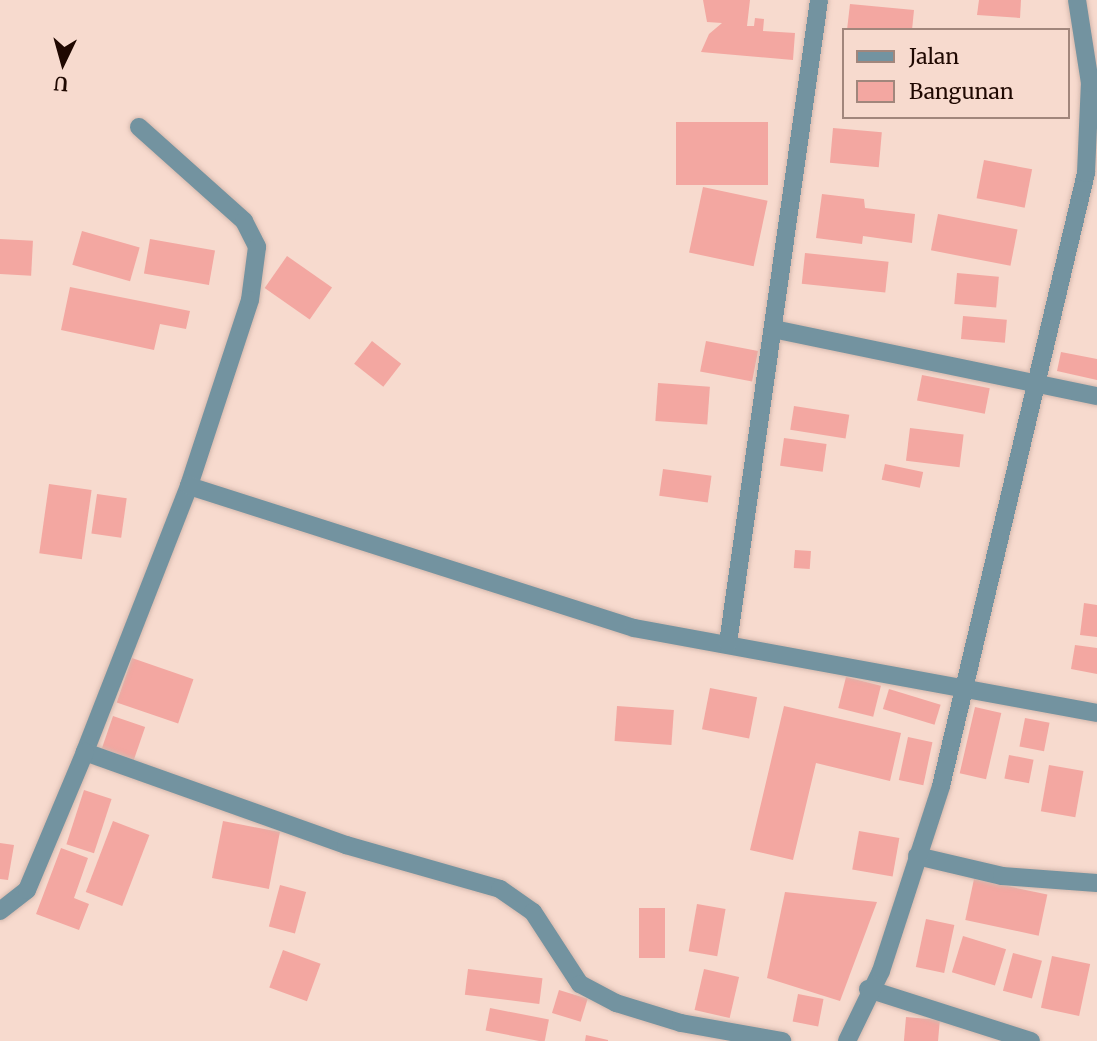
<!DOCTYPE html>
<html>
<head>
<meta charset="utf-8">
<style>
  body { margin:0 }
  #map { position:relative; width:1097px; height:1041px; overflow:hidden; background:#f7dace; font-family:Merriweather,serif }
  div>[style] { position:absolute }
  .building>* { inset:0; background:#f3a7a1; transform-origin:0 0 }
  .roads { filter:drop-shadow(0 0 2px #d4b8ad) drop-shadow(0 0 2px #d4b8ad) }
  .minor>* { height:18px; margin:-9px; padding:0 9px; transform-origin:9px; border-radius:9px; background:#7393a0 }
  span { translate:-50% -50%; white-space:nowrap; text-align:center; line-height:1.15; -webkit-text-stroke:5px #f7dace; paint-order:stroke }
  .legend { position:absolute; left:842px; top:28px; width:228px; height:91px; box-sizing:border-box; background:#f7dace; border:2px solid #a1867c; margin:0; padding:9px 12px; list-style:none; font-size:21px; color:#1f0801 }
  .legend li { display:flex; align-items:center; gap:14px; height:35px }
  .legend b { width:35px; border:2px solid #a1867c }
  .north { position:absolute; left:28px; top:28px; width:70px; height:70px; -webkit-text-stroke:5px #f7dace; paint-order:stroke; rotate:185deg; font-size:19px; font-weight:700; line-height:28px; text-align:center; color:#1f0801 }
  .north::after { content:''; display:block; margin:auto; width:24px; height:32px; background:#1f0801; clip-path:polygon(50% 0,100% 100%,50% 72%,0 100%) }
</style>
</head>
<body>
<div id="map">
  <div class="building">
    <div style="clip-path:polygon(703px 0,750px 0,747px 26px,754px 26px,755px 18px,764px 19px,763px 31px,795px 33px,793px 60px,701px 52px,709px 34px,722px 23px,707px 22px)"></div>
    <div style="clip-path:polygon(979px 0,1021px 0,1020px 18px,977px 15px)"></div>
    <div style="clip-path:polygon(850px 4px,914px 10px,912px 30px,847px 30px)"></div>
    <div style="left:768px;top:122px;width:63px;height:92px;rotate:90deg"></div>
    <div style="left:833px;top:128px;width:49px;height:35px;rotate:5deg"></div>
    <div style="left:984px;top:160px;width:49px;height:39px;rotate:11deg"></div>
    <div style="left:703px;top:187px;width:66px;height:67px;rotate:12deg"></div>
    <div style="clip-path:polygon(822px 194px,864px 199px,865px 208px,915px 214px,912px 243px,863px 236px,862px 244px,816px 238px)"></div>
    <div style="left:938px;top:214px;width:81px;height:37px;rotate:11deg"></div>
    <div style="left:82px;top:231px;width:60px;height:35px;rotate:16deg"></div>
    <div style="left:0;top:239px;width:33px;height:35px;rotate:3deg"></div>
    <div style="left:150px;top:239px;width:66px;height:35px;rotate:10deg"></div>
    <div style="left:805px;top:253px;width:84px;height:31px;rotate:6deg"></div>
    <div style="left:287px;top:256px;width:55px;height:39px;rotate:35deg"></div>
    <div style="left:957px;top:273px;width:42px;height:31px;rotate:5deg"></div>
    <div style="clip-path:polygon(70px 287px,190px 311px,186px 329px,160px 324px,154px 350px,61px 330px)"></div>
    <div style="left:963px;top:316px;width:44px;height:23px;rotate:5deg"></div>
    <div style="left:372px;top:341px;width:37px;height:29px;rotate:38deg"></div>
    <div style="left:706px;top:341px;width:53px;height:31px;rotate:11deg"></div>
    <div style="clip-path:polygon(1061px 352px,1097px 359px,1097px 380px,1057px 371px)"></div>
    <div style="left:922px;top:375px;width:69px;height:26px;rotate:11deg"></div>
    <div style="left:658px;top:383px;width:52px;height:38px;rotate:4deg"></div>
    <div style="left:794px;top:406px;width:56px;height:24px;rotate:9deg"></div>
    <div style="left:910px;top:428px;width:54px;height:33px;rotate:7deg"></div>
    <div style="left:784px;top:438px;width:43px;height:28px;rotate:8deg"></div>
    <div style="left:885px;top:464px;width:39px;height:16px;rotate:12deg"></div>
    <div style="left:663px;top:469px;width:49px;height:27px;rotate:8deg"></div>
    <div style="left:49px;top:484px;width:43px;height:70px;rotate:8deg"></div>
    <div style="left:97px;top:494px;width:30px;height:40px;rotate:8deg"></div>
    <div style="left:795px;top:550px;width:16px;height:18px;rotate:4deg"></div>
    <div style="clip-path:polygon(1084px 603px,1097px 605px,1097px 637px,1080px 635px)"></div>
    <div style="clip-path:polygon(1075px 645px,1097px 648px,1097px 674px,1071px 669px)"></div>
    <div style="left:132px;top:658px;width:65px;height:47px;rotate:19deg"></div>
    <div style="left:846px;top:677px;width:36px;height:32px;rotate:14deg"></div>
    <div style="left:710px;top:688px;width:48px;height:42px;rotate:11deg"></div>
    <div style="left:889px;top:689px;width:54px;height:21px;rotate:17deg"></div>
    <div style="left:617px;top:706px;width:57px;height:35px;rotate:4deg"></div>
    <div style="clip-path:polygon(784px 706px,901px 733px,890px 781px,816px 763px,793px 860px,750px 850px)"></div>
    <div style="left:975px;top:707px;width:27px;height:68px;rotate:13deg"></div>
    <div style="left:113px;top:716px;width:34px;height:36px;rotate:19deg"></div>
    <div style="left:1025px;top:718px;width:25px;height:29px;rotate:11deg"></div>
    <div style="left:908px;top:737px;width:25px;height:44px;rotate:12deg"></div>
    <div style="left:1009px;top:755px;width:25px;height:24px;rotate:11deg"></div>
    <div style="left:1049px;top:765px;width:35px;height:47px;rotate:10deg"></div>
    <div style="left:84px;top:790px;width:29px;height:57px;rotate:18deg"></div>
    <div style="left:113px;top:821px;width:39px;height:76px;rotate:21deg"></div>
    <div style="left:223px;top:821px;width:58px;height:58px;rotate:11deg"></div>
    <div style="left:859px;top:831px;width:41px;height:39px;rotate:10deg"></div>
    <div style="clip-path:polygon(0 843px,14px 845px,8px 880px,0 879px)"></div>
    <div style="clip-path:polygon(61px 848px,88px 858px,74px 898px,89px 904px,79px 930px,36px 914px)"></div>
    <div style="left:974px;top:879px;width:75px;height:42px;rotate:12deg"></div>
    <div style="left:280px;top:885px;width:27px;height:43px;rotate:15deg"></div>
    <div style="clip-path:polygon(785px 892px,877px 902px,840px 1001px,767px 978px)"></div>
    <div style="left:697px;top:904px;width:29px;height:48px;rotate:10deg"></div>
    <div style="left:639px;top:908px;width:26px;height:50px"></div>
    <div style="left:926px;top:919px;width:29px;height:49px;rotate:12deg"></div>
    <div style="left:963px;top:936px;width:45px;height:38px;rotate:17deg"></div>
    <div style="left:283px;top:950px;width:40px;height:40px;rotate:20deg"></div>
    <div style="left:1013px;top:953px;width:30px;height:39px;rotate:15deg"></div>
    <div style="left:1052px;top:956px;width:39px;height:53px;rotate:12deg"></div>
    <div style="left:468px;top:969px;width:75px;height:26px;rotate:7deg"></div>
    <div style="left:704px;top:969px;width:36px;height:42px;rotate:13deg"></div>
    <div style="left:559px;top:990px;width:30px;height:24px;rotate:17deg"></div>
    <div style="left:798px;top:994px;width:26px;height:28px;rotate:11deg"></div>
    <div style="left:490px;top:1008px;width:60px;height:23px;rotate:11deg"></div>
    <div style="left:906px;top:1017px;width:34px;height:24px;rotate:5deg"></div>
    <div style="clip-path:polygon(586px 1035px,608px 1040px,608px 1041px,585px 1041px)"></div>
  </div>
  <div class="roads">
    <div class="minor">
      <div style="left:139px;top:127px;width:141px;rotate:41.8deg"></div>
      <div style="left:244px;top:221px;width:29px;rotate:63deg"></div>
      <div style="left:257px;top:247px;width:53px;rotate:97.5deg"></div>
      <div style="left:250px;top:300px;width:196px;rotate:108.2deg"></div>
      <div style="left:189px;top:486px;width:286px;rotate:111.4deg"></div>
      <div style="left:85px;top:752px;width:277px;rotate:19.6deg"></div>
      <div style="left:346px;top:845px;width:160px;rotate:15.9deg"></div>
      <div style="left:500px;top:889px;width:40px;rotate:34.9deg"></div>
      <div style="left:533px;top:912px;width:86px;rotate:56.9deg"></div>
      <div style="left:580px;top:984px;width:41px;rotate:27.8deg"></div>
      <div style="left:616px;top:1003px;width:68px;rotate:17.1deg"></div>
      <div style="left:681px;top:1023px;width:103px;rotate:10.1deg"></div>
      <div style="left:773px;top:329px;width:331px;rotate:11.7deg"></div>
      <div style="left:189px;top:486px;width:467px;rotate:17.7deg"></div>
      <div style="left:634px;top:628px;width:471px;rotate:10.4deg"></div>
      <div style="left:728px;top:643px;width:649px;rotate:-81.94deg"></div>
      <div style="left:917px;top:856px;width:87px;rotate:13.2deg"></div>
      <div style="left:1002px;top:876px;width:95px;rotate:4.2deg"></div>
      <div style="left:0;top:911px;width:34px;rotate:-38deg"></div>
      <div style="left:27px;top:890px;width:150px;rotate:-67.2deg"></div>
      <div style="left:868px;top:989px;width:171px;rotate:17.7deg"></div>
      <div style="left:847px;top:1041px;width:78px;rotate:-64.1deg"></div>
      <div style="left:881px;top:971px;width:194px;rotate:-72deg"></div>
      <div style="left:941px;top:786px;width:630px;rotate:-76.69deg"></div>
      <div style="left:1086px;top:173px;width:90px;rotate:-87.5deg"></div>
      <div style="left:1090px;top:83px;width:84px;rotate:-98.9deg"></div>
    </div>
  </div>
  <ul class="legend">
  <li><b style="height:9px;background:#7393a0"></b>Jalan</li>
  <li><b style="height:19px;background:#f3a7a1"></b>Bangunan</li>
  </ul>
  <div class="north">U</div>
</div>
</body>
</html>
